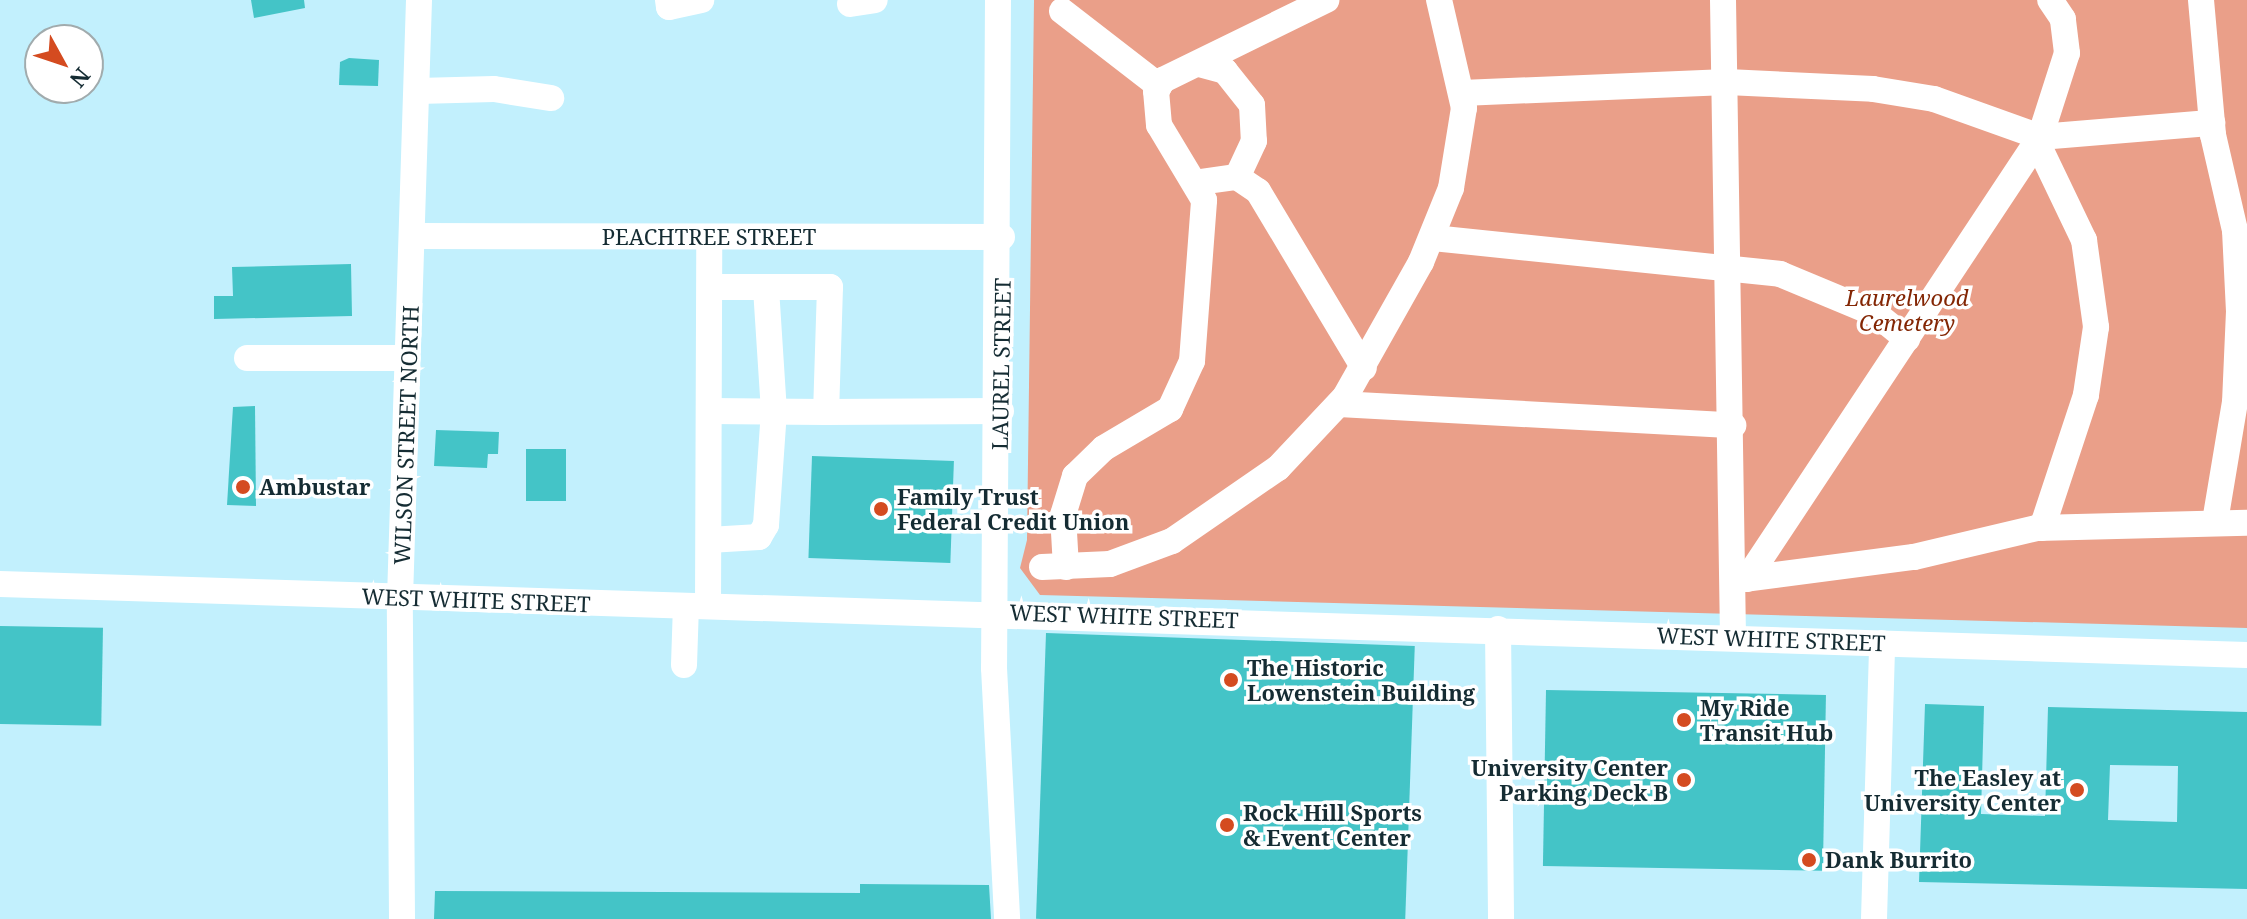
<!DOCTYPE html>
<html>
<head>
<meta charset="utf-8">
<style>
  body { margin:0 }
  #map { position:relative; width:2247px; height:919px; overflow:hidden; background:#c2f0fd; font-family:"Noto Serif",serif }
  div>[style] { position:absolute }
  .green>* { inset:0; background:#ea9f89 }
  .building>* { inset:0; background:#44c4c7; transform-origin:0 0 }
  .minor>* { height:26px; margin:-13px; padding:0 13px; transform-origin:13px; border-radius:13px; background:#fff }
  .dots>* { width:22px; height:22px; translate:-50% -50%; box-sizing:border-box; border:4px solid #fff; border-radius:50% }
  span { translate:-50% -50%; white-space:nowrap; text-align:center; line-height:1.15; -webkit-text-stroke:7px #fff; paint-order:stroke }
  .street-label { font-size:22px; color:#152c33 }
  .park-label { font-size:22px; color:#832604; font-style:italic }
  .poi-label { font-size:22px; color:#152c33; font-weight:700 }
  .left { translate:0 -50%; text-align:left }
  .right { translate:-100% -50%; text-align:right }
  .north { position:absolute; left:24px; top:24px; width:80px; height:80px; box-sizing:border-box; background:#fff; border:2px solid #a1abad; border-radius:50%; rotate:130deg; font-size:22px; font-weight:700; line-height:32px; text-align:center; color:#152c33 }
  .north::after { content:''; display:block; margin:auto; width:28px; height:36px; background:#d44b20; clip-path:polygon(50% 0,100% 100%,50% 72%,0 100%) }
</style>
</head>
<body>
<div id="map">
  <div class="green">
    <div style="clip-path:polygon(1034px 0,2247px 0,2247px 628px,1040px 595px,1020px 568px,1027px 540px)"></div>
  </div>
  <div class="building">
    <div style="clip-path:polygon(251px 0,304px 0,305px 8px,254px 18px)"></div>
    <div style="clip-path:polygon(349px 58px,379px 60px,378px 86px,339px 85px,340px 62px)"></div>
    <div style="clip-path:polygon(351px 264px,352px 316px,214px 319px,214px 296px,233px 296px,232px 267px)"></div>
    <div style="clip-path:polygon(255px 406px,256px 506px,227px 505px,233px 407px)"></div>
    <div style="clip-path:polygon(436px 430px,499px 432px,498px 454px,488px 454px,487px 468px,434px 466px)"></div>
    <div style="left:526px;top:449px;width:40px;height:52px"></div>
    <div style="left:812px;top:456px;width:142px;height:102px;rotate:2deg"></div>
    <div style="left:0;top:626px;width:103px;height:98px;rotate:1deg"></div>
    <div style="left:1046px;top:633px;width:369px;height:286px;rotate:2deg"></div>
    <div style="left:1546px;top:690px;width:280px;height:176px;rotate:1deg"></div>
    <div style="clip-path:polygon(evenodd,1925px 704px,1984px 706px,1981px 814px,2045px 816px,2048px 707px,2247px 712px,2247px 889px,1919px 882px,1925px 704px,2110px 765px,2178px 766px,2177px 822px,2108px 820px,2110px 765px)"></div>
    <div style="clip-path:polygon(860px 884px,989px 885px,991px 919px,434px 919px,435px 891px,860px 893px)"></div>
  </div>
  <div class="minor">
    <div style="left:668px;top:0;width:7px;rotate:82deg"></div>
    <div style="left:669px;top:7px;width:33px;rotate:-12deg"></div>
    <div style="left:998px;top:0;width:668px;rotate:90.34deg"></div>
    <div style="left:994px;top:668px;width:251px;rotate:87deg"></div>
    <div style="left:1723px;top:0;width:638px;rotate:89.1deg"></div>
    <div style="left:2201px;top:0;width:136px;rotate:84.9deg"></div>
    <div style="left:2213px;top:135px;width:98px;rotate:77deg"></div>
    <div style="left:2235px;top:230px;width:81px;rotate:87.2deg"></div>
    <div style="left:2239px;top:311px;width:91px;rotate:92.5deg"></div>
    <div style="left:2235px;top:402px;width:121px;rotate:99.5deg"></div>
    <div style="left:850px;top:4px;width:25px;rotate:-9deg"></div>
    <div style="left:1062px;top:11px;width:123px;rotate:37.7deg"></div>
    <div style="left:1199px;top:64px;width:27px;rotate:15deg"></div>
    <div style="left:1225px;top:71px;width:43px;rotate:51.5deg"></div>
    <div style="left:1252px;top:105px;width:36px;rotate:87deg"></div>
    <div style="left:1254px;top:141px;width:40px;rotate:115deg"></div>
    <div style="left:418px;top:91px;width:76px;rotate:-1.5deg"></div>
    <div style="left:494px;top:89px;width:58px;rotate:9deg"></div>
    <div style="left:1462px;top:93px;width:265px;rotate:-2.4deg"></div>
    <div style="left:1727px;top:82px;width:146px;rotate:2.7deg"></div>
    <div style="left:1873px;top:89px;width:62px;rotate:9.3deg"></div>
    <div style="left:1934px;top:99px;width:113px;rotate:19.7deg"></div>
    <div style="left:2040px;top:137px;width:173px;rotate:-4.7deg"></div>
    <div style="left:2037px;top:142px;width:109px;rotate:64.4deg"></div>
    <div style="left:2084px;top:240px;width:88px;rotate:82.1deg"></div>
    <div style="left:2096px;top:327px;width:69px;rotate:98.4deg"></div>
    <div style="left:2086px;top:395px;width:140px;rotate:108.3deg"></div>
    <div style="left:1200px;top:182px;width:37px;rotate:-8deg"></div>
    <div style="left:1237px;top:177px;width:25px;rotate:34deg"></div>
    <div style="left:1258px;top:191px;width:206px;rotate:59.1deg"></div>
    <div style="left:416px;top:236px;width:586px;rotate:0.1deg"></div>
    <div style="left:1433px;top:238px;width:349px;rotate:5.9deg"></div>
    <div style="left:1780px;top:274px;width:104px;rotate:22.6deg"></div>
    <div style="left:1876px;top:314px;width:40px;rotate:39deg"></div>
    <div style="left:711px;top:287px;width:119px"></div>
    <div style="left:830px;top:287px;width:125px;rotate:91.8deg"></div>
    <div style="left:826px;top:412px;width:175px;rotate:-0.3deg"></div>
    <div style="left:247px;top:358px;width:160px"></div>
    <div style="left:1339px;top:404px;width:395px;rotate:3.1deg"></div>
    <div style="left:711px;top:411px;width:115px;rotate:0.5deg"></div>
    <div style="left:709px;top:540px;width:50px;rotate:-3.4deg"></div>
    <div style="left:759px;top:537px;width:14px;rotate:-60deg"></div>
    <div style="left:766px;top:525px;width:113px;rotate:-86deg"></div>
    <div style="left:774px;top:412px;width:125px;rotate:-93.7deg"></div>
    <div style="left:1042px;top:567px;width:68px;rotate:-2.5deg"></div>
    <div style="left:1110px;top:564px;width:66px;rotate:-20.4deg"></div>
    <div style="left:1172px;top:541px;width:129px;rotate:-34.6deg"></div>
    <div style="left:1278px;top:468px;width:98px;rotate:-46.7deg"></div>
    <div style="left:1345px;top:397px;width:155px;rotate:-60.6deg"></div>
    <div style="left:1421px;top:262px;width:80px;rotate:-67.9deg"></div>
    <div style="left:1451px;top:188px;width:81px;rotate:-80.8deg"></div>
    <div style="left:1464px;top:108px;width:111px;rotate:-103deg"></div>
    <div style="left:1066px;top:567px;width:52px;rotate:-93.3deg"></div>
    <div style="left:1063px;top:515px;width:41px;rotate:-72.9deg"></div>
    <div style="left:1075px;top:476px;width:40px;rotate:-44deg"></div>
    <div style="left:1104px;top:448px;width:77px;rotate:-30.6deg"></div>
    <div style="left:1170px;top:409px;width:53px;rotate:-65.4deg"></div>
    <div style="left:1192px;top:361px;width:161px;rotate:-85.7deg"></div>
    <div style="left:1204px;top:200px;width:87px;rotate:-121deg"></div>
    <div style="left:1159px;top:125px;width:34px;rotate:-95deg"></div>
    <div style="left:1156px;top:91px;width:13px;rotate:-58deg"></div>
    <div style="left:1163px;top:80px;width:182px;rotate:-26.1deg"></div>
    <div style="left:1747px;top:579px;width:530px;rotate:-56.46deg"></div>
    <div style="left:2040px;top:137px;width:88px;rotate:-72.2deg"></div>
    <div style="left:2067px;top:53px;width:34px;rotate:-97deg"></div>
    <div style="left:2063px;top:19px;width:23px;rotate:-124deg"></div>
    <div style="left:1736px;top:580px;width:179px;rotate:-7.4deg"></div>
    <div style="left:1914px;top:557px;width:126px;rotate:-13.3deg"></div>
    <div style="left:2037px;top:528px;width:210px;rotate:-1.4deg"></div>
    <div style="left:0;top:584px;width:2248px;rotate:1.81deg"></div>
    <div style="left:708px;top:606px;width:368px;rotate:-89.8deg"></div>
    <div style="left:1498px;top:629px;width:290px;rotate:89.4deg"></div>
    <div style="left:684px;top:665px;width:59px;rotate:-88.1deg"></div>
    <div style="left:402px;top:919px;width:321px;rotate:-90.4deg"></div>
    <div style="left:400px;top:598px;width:598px;rotate:-88.18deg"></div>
    <div style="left:1874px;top:919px;width:276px;rotate:-88.3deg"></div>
  </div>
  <div class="dots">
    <div style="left:243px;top:487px;background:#d44b20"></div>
    <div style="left:881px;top:509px;background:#d44b20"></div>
    <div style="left:1231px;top:680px;background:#d44b20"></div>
    <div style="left:1684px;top:720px;background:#d44b20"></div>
    <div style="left:1684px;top:780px;background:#d44b20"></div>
    <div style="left:2077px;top:790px;background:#d44b20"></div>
    <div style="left:1227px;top:825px;background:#d44b20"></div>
    <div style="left:1809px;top:860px;background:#d44b20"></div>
  </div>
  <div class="street-label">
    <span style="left:709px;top:237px">PEACHTREE STREET</span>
    <span style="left:1001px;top:364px;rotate:-89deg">LAUREL STREET</span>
    <span style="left:406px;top:435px;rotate:-88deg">WILSON STREET NORTH</span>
    <span style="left:476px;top:600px;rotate:2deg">WEST WHITE STREET</span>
    <span style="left:1124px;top:616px;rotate:2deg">WEST WHITE STREET</span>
    <span style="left:1771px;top:639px;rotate:2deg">WEST WHITE STREET</span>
  </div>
  <div class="park-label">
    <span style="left:1907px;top:310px">Laurelwood<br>Cemetery</span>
  </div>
  <div class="poi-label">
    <span class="left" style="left:259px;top:487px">Ambustar</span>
    <span class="left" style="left:897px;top:509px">Family Trust<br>Federal Credit Union</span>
    <span class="left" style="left:1247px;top:680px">The Historic<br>Lowenstein Building</span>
    <span class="left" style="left:1700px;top:720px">My Ride<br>Transit Hub</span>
    <span class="right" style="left:1668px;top:780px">University Center<br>Parking Deck B</span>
    <span class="right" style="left:2061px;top:790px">The Easley at<br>University Center</span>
    <span class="left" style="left:1243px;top:825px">Rock Hill Sports<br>&amp; Event Center</span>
    <span class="left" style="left:1825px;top:860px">Dank Burrito</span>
  </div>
  <div class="north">N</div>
</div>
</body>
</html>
